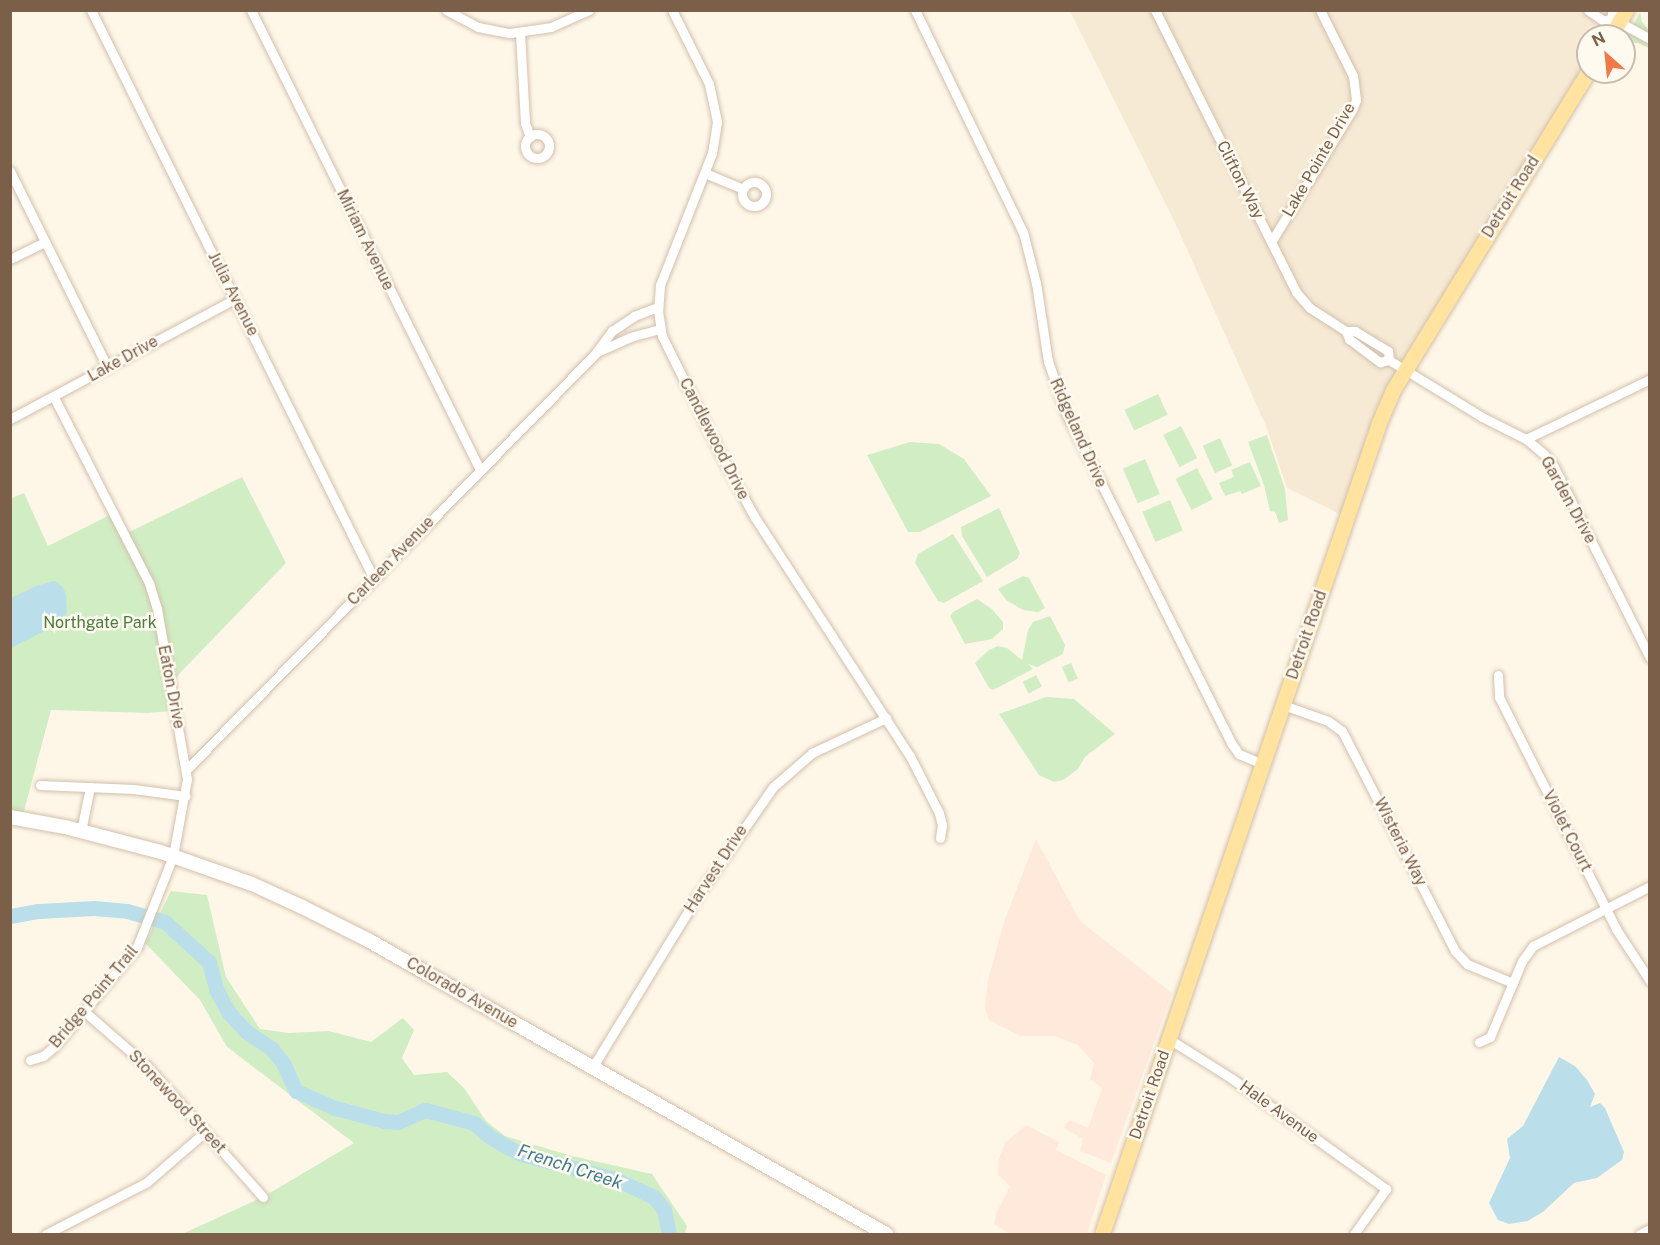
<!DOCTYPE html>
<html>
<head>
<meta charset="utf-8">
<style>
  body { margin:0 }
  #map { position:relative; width:1660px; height:1245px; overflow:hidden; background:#fef7e8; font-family:"Public Sans",sans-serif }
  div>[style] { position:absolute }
  .residential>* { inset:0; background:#f6ead5 }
  .commercial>* { inset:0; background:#ffe9db }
  .green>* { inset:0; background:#d1edc4; transform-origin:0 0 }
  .water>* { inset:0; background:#badfea }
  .river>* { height:15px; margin:-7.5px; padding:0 7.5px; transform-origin:7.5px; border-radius:7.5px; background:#badfea }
  .roads { filter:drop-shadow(0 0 2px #d2c0ac) drop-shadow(0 0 2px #d2c0ac) }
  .minor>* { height:9px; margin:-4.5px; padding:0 4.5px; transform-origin:4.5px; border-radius:4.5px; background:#fff }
  .minor>.ring { margin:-4.5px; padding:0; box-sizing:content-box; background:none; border:9px solid #fff; border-radius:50% }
  .secondary>* { height:14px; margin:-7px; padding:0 7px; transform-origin:7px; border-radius:7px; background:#fff }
  .primary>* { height:15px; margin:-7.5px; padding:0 7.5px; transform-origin:7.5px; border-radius:7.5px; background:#ffe39e }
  span { translate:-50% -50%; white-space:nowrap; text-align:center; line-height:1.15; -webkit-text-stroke:5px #fffaf0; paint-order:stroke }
  .street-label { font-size:16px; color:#7b5f49 }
  .park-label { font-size:16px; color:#4a7b3d }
  .water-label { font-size:18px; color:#417b90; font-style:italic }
  .frame { position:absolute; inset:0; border:12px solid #7b5f49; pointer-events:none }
  .north { position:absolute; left:1576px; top:24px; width:60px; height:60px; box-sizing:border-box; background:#fffaf0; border:2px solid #cabcad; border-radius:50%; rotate:333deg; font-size:16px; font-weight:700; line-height:24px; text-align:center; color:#7b5f49 }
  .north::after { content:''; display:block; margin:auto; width:21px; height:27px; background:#f07945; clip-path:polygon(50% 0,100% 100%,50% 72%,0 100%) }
</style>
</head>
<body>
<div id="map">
  <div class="residential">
    <div style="clip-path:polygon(1070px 11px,1626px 11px,1611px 36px,1588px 36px,1588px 72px,1393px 390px,1348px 518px,1287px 488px,1266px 426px,1177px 227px)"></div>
  </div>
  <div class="commercial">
    <div style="clip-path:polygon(1036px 839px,1080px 921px,1172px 993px,1111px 1163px,1080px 1151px,1083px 1139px,1064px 1128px,1069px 1120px,1088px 1128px,1102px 1088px,1090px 1079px,1094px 1063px,1078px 1045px,1055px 1036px,1020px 1036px,989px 1020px,985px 1008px,988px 980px,1005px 919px)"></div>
    <div style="clip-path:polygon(1026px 1125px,1059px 1142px,1056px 1150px,1106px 1175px,1087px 1234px,1010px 1234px,994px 1224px,997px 1212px,1010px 1186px,998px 1175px,999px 1159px,1005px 1143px)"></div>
  </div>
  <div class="green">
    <div style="clip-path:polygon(1640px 12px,1642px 22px,1649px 30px,1649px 48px,1638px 43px,1624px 43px)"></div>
    <div style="left:1158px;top:394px;width:23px;height:37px;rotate:65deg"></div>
    <div style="left:1181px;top:426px;width:36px;height:20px;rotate:63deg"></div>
    <div style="clip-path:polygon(1267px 435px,1285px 489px,1288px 520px,1279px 523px,1275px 512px,1270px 511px,1264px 485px,1248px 442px)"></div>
    <div style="left:1220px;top:438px;width:30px;height:19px;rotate:66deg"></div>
    <div style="clip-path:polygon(910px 442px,939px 444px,964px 459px,991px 496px,920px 532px,908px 532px,867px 455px)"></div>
    <div style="left:1145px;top:459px;width:38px;height:24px;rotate:67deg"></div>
    <div style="clip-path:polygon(1250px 462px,1261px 486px,1242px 494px,1240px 491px,1225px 496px,1219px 483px,1234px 477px,1231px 470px)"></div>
    <div style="left:1197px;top:468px;width:35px;height:24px;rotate:63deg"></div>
    <div style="clip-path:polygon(242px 477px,286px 563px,180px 673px,168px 692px,171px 711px,148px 713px,51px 710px,23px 815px,10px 813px,10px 499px,24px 493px,48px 546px,110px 515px,121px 536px)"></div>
    <div style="left:1170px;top:500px;width:33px;height:30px;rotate:67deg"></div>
    <div style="clip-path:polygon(999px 508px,1020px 553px,1017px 559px,987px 577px,962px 536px,961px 527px)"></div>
    <div style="clip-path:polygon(953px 534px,983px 581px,944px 603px,938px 601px,915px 563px,918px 554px)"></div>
    <div style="clip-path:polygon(1023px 576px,1029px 578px,1045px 608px,1038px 612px,1023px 610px,1006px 600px,998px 589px)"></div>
    <div style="clip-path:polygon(977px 599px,992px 609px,1003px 622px,1003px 629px,992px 639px,965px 644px,950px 616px,953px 612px)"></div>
    <div style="clip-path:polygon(1050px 616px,1065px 645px,1063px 654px,1037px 667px,1028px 664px,1033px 669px,993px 690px,989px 688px,975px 663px,989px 650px,998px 646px,1007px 648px,1022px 660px,1028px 630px,1033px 622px)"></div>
    <div style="left:1071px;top:663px;width:17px;height:10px;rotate:66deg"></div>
    <div style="left:1036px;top:675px;width:13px;height:15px;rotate:63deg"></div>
    <div style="clip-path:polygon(1046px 697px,1074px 699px,1115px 734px,1085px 757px,1078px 769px,1063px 780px,1054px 782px,1039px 775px,999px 714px)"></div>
    <div style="clip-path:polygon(171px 891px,207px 895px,226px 977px,260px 1029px,289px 1033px,329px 1031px,371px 1042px,403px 1018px,414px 1030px,402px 1058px,414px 1075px,447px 1072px,464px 1088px,486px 1121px,505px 1136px,572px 1156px,652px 1174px,687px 1226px,685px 1234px,182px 1234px,263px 1197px,354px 1143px,227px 1047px,200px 1000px,145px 943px)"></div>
  </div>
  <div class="water">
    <div style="clip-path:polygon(54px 581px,63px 587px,66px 595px,67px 613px,52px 627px,11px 648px,11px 598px,36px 586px)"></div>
    <div style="clip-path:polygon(1559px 1057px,1575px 1066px,1587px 1080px,1595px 1094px,1590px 1107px,1600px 1103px,1605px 1108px,1624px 1152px,1622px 1160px,1597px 1178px,1574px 1183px,1544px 1211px,1528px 1221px,1509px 1224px,1498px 1220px,1489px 1203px,1510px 1158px,1507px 1139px,1523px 1126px)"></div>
  </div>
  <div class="river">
    <div style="left:10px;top:916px;width:29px;rotate:-10deg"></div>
    <div style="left:39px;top:911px;width:55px;rotate:-3.1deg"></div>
    <div style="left:94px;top:908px;width:33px;rotate:5deg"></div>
    <div style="left:127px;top:911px;width:40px;rotate:16deg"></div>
    <div style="left:165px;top:922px;width:59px;rotate:42.3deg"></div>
    <div style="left:209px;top:962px;width:28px;rotate:75deg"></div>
    <div style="left:216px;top:989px;width:27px;rotate:62deg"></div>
    <div style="left:229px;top:1013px;width:26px;rotate:47deg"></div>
    <div style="left:247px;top:1032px;width:30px;rotate:34deg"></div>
    <div style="left:272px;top:1049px;width:18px;rotate:52deg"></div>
    <div style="left:283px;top:1063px;width:31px;rotate:65deg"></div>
    <div style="left:296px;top:1091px;width:43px;rotate:23.6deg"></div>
    <div style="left:335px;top:1108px;width:51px;rotate:14.9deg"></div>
    <div style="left:384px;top:1121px;width:14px;rotate:4deg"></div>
    <div style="left:398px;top:1122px;width:30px;rotate:-24deg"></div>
    <div style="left:425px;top:1110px;width:51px;rotate:14.9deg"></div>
    <div style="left:474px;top:1123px;width:21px;rotate:41deg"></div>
    <div style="left:490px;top:1137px;width:35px;rotate:29deg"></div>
    <div style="left:521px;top:1154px;width:97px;rotate:14.9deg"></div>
    <div style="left:615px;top:1179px;width:43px;rotate:24.8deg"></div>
    <div style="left:654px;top:1197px;width:16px;rotate:52deg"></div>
    <div style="left:664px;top:1210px;width:25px;rotate:78deg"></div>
  </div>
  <div class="roads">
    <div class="minor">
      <div style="left:91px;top:10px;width:635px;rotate:63.56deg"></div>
      <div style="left:251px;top:10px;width:514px;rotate:63.53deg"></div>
      <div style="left:446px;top:10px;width:36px;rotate:28deg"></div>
      <div style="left:478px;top:27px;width:33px;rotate:11deg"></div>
      <div style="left:510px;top:33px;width:41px;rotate:-8.3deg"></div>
      <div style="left:551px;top:27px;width:42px;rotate:-24.1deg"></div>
      <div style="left:672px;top:10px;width:83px;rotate:63.4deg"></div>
      <div style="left:709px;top:84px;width:39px;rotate:78deg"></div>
      <div style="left:717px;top:122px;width:31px;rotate:99deg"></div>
      <div style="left:712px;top:153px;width:142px;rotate:111.5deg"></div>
      <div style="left:660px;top:285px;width:26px;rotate:94deg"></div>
      <div style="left:658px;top:311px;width:25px;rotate:81deg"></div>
      <div style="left:662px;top:336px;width:137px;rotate:63.6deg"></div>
      <div style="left:723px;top:459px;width:65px;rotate:61.5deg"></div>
      <div style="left:754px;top:516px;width:286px;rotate:57deg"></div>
      <div style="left:910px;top:756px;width:64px;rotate:63deg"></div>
      <div style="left:939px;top:813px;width:12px;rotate:76deg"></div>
      <div style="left:942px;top:825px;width:13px;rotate:99deg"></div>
      <div style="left:915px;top:10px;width:247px;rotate:64.1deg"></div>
      <div style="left:1023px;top:232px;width:53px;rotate:75.7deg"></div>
      <div style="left:1036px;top:283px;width:79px;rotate:81.3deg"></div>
      <div style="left:1048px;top:361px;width:53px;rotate:71.2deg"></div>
      <div style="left:1065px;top:411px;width:371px;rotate:63.4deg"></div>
      <div style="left:1231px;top:743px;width:14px;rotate:54deg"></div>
      <div style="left:1239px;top:754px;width:26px;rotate:23deg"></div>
      <div style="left:1155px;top:10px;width:315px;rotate:63.4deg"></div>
      <div style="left:1296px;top:292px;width:21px;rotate:49deg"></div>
      <div style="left:1310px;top:308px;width:43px;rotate:32.6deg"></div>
      <div style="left:1346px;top:331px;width:9px;rotate:69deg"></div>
      <div style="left:1349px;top:339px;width:39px;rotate:37deg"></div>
      <div style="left:1380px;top:362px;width:9px;rotate:-13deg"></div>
      <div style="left:1389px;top:360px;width:9px;rotate:-96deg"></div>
      <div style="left:1388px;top:351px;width:39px;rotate:-149deg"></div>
      <div style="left:1355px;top:331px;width:9px;rotate:180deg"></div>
      <div style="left:1588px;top:10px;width:19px;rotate:35deg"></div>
      <div style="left:1604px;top:21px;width:9px;rotate:-21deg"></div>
      <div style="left:1612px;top:18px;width:8px;rotate:-90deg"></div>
      <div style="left:1612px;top:18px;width:43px;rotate:28.9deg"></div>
      <div style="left:520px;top:33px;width:90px;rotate:86.8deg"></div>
      <div style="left:525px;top:123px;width:15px;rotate:70deg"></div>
      <div class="ring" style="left:525px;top:134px;width:15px;height:15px"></div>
      <div style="left:10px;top:171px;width:220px;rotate:63.6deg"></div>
      <div style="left:705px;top:173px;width:41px;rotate:22.8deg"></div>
      <div class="ring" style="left:742px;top:182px;width:15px;height:15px"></div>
      <div style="left:1271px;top:242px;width:155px;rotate:-58.5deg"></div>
      <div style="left:1352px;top:110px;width:11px;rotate:-68deg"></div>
      <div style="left:1356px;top:100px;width:24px;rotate:-97deg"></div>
      <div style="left:1353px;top:76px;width:74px;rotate:-116.6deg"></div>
      <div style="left:10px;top:259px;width:39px;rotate:-26deg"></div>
      <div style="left:597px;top:352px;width:36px;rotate:-24deg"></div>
      <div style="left:630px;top:337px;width:31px;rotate:-15deg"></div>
      <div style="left:1389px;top:360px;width:109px;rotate:31.5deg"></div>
      <div style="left:1482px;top:417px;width:49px;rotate:26.6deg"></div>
      <div style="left:1526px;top:439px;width:23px;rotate:40deg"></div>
      <div style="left:1544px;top:454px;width:16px;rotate:52deg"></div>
      <div style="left:1554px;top:467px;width:214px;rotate:63.3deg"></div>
      <div style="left:10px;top:419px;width:255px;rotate:-28.1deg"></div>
      <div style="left:1526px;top:439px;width:138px;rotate:-25.8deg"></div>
      <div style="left:1498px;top:675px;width:22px;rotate:87deg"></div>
      <div style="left:1499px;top:697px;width:260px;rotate:63.2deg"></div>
      <div style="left:1616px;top:929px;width:62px;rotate:56.8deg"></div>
      <div style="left:1283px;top:705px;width:48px;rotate:19.6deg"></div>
      <div style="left:1328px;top:721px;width:17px;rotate:36deg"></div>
      <div style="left:1342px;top:731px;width:247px;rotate:62.8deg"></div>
      <div style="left:1455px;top:951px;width:18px;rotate:47deg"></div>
      <div style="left:1467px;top:964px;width:50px;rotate:22.4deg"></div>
      <div style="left:187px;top:769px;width:582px;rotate:-45.49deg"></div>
      <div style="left:595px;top:354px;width:29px;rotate:-54deg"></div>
      <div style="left:612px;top:331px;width:27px;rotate:-34deg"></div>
      <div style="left:634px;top:316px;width:26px;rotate:-21deg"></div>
      <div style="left:40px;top:785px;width:94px;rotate:2.4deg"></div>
      <div style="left:134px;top:789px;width:52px;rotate:7.7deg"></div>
      <div style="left:81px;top:831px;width:45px;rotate:-78.4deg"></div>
      <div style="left:85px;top:1012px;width:82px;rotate:41.1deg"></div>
      <div style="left:147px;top:1066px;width:175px;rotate:48.5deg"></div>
      <div style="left:1169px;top:1039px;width:73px;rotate:32.2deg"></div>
      <div style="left:1231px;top:1078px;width:191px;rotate:35.6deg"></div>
      <div style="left:1386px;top:1189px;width:55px;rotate:125.4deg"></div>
      <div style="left:1479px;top:1042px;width:12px;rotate:-24deg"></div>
      <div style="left:1490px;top:1037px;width:82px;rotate:-67.2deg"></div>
      <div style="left:1522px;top:961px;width:19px;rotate:-54deg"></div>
      <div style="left:1533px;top:946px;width:131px;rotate:-27.1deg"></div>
      <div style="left:30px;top:1060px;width:14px;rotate:-17deg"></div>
      <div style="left:43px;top:1056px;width:16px;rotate:-40deg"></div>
      <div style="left:55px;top:1046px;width:129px;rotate:-50.4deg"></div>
      <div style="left:137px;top:947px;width:98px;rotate:-68.4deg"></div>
      <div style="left:173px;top:856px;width:78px;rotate:-79.7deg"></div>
      <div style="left:187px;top:779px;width:173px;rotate:-100deg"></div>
      <div style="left:157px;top:609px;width:27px;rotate:-107deg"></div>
      <div style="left:149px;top:583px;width:209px;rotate:-117.1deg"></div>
      <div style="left:592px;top:1068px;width:203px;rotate:-58.5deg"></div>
      <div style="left:698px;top:895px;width:131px;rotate:-55.2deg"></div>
      <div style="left:773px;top:787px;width:52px;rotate:-41.1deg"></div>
      <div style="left:812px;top:753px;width:82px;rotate:-25.3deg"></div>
      <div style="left:46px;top:1234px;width:114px;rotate:-27.2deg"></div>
      <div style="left:147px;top:1182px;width:77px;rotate:-40.8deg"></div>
      <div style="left:1640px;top:1234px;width:11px;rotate:-27deg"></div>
    </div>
    <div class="secondary">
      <div style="left:10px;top:817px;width:56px;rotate:10.3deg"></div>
      <div style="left:65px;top:827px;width:99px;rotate:14.6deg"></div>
      <div style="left:161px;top:852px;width:96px;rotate:19.4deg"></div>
      <div style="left:252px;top:884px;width:55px;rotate:24.7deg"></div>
      <div style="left:302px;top:907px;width:74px;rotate:26.6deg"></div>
      <div style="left:368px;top:940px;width:596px;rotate:29.58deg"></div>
    </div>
    <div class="primary">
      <div style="left:1611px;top:36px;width:30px;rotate:-60deg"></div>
      <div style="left:1102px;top:1234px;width:857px;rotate:-71.14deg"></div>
      <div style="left:1379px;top:423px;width:36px;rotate:-67deg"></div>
      <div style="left:1393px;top:390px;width:373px;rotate:-58.5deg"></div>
    </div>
  </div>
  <div class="street-label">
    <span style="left:1319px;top:160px;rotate:-60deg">Lake Pointe Drive</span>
    <span style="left:1240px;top:180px;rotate:63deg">Clifton Way</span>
    <span style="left:1511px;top:197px;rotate:-58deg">Detroit Road</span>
    <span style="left:365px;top:240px;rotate:64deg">Miriam Avenue</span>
    <span style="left:233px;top:294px;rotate:63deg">Julia Avenue</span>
    <span style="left:123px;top:359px;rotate:-29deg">Lake Drive</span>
    <span style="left:1078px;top:433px;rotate:66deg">Ridgeland Drive</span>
    <span style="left:714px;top:439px;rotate:63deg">Candlewood Drive</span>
    <span style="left:1568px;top:500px;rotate:61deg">Garden Drive</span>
    <span style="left:391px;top:561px;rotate:-46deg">Carleen Avenue</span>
    <span style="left:1307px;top:635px;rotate:-71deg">Detroit Road</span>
    <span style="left:171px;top:687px;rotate:79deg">Eaton Drive</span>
    <span style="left:1567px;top:831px;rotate:63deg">Violet Court</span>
    <span style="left:1400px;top:842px;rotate:63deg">Wisteria Way</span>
    <span style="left:716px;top:869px;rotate:-57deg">Harvest Drive</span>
    <span style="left:462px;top:993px;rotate:30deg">Colorado Avenue</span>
    <span style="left:94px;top:997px;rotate:-50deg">Bridge Point Trail</span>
    <span style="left:1150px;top:1095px;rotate:-71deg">Detroit Road</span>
    <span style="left:177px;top:1102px;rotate:47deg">Stonewood Street</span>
    <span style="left:1279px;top:1112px;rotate:36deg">Hale Avenue</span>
  </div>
  <div class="park-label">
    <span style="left:100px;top:623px">Northgate Park</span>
  </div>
  <div class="water-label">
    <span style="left:570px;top:1167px;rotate:18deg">French Creek</span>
  </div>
  <div class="frame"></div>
  <div class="north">N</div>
</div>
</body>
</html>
